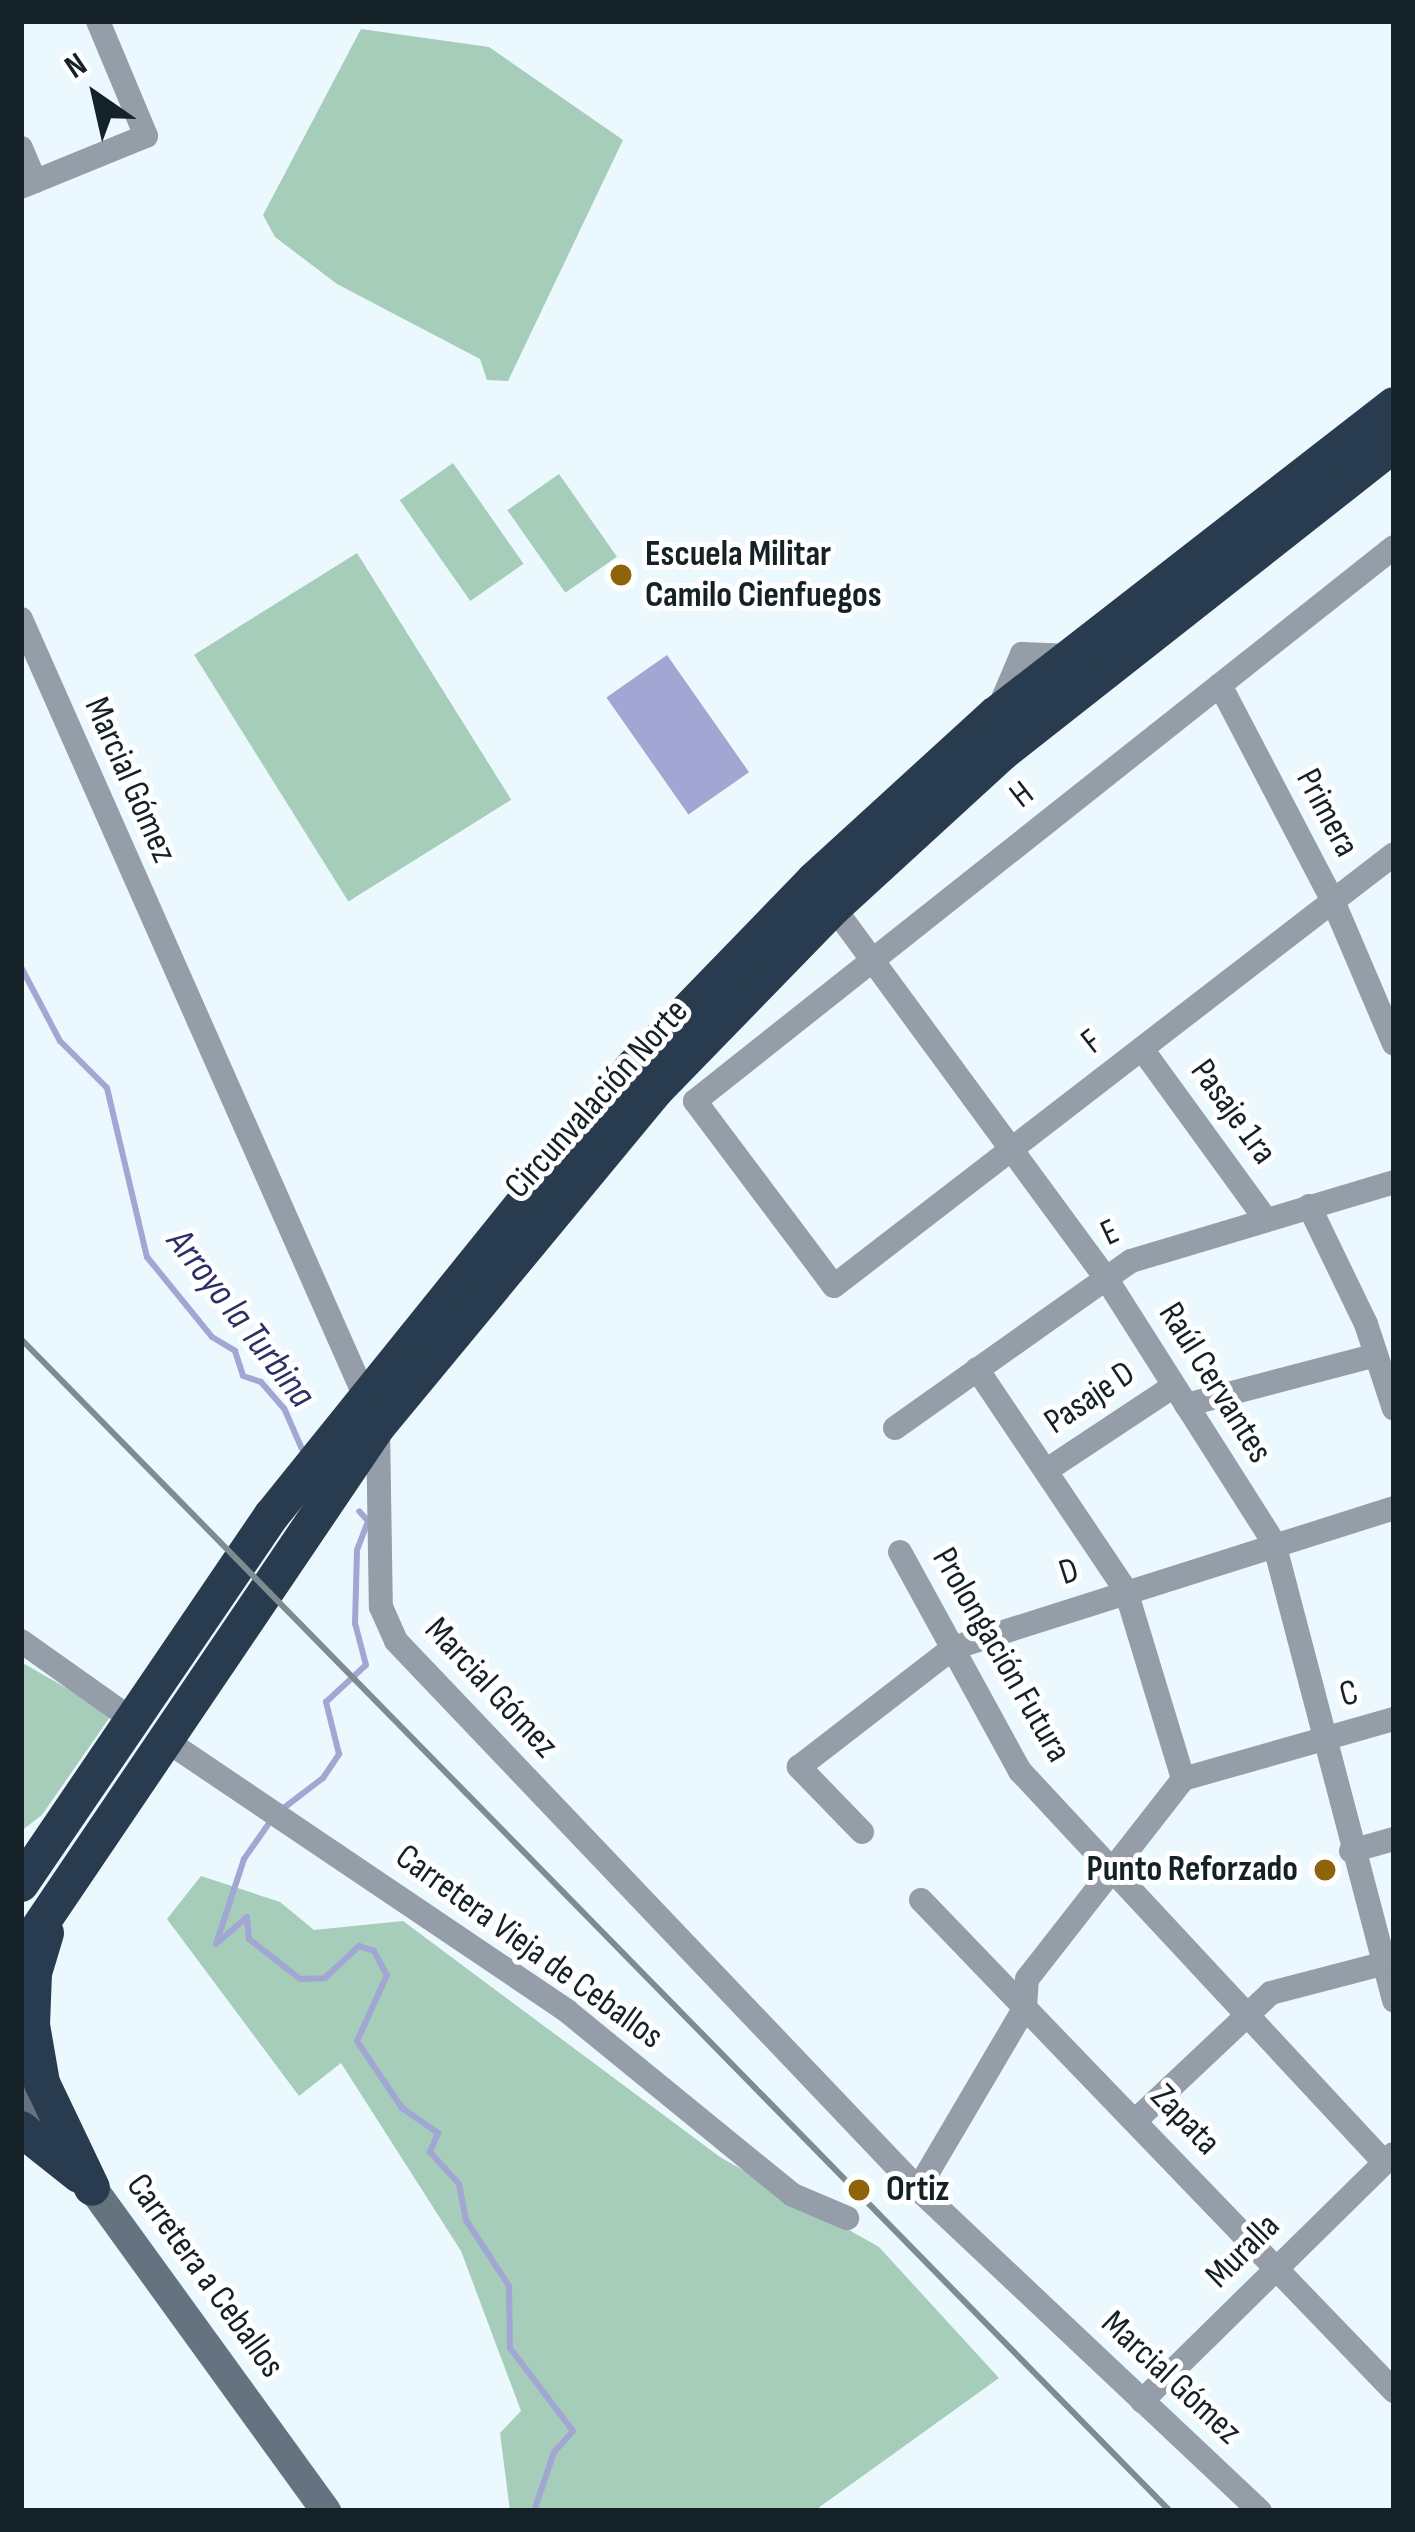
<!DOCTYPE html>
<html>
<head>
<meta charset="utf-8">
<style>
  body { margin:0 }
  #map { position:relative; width:1415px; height:2532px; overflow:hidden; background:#ebf9ff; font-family:"Sofia Sans Condensed",sans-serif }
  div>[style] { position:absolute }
  .green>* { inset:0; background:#a6cdb9; transform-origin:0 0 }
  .water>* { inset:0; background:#a1a6d3; transform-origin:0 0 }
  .stream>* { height:6px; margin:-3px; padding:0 3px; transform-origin:3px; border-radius:3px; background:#a1a6d3 }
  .street>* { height:24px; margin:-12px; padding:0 12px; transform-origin:12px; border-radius:12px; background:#949da8 }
  .secondary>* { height:30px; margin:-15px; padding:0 15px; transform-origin:15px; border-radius:15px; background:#657381 }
  .highway>* { height:36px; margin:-18px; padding:0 18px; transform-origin:18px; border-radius:18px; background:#293c4f }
  .rail>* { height:6px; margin:-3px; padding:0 3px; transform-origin:3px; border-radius:3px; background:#7e8c91 }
  .dots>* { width:33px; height:33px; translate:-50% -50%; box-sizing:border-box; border:6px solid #fff; border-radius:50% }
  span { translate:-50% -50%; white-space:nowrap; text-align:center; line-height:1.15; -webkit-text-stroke:10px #fff; paint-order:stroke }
  .poi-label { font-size:36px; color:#142126; font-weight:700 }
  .left { translate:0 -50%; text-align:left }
  .right { translate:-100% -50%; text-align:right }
  .street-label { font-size:36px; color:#142126 }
  .water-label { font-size:39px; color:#2e2f66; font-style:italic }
  .frame { position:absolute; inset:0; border:24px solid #142126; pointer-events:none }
  .north { position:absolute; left:36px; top:36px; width:120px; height:120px; -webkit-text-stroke:9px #fff; paint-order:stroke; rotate:326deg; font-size:33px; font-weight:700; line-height:48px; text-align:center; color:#142126 }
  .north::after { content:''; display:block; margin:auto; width:42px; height:54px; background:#142126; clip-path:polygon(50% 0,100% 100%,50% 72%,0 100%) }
</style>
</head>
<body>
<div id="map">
  <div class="green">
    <div style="clip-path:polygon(361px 29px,489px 47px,623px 140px,508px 381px,487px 380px,480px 359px,337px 284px,275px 237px,263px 215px)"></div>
    <div style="left:453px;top:463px;width:123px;height:65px;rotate:55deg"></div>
    <div style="left:559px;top:474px;width:101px;height:63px;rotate:55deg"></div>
    <div style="left:357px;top:553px;width:291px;height:192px;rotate:58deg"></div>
    <div style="clip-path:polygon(21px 1662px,112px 1714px,42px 1815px,21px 1831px)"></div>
    <div style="clip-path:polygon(201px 1876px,280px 1902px,314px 1930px,403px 1921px,720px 2157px,879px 2247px,999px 2378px,814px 2511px,510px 2511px,500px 2433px,521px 2411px,461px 2251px,341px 2063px,299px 2096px,167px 1919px)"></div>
  </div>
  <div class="water">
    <div style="left:667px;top:655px;width:143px;height:74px;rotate:55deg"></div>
  </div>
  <div class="stream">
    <div style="left:21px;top:967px;width:84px;rotate:62.2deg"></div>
    <div style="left:60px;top:1041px;width:66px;rotate:45deg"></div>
    <div style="left:107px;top:1088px;width:174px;rotate:76.7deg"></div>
    <div style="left:147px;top:1257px;width:103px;rotate:50.9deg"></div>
    <div style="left:212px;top:1337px;width:27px;rotate:31deg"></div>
    <div style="left:235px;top:1351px;width:26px;rotate:72deg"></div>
    <div style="left:243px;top:1376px;width:19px;rotate:18deg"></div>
    <div style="left:261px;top:1382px;width:35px;rotate:49deg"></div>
    <div style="left:284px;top:1408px;width:45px;rotate:66.3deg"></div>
    <div style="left:281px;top:1810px;width:53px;rotate:-37.3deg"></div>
    <div style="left:323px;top:1778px;width:29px;rotate:-56deg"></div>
    <div style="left:339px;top:1754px;width:54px;rotate:-104deg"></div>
    <div style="left:326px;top:1702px;width:54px;rotate:-42.8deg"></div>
    <div style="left:366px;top:1665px;width:43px;rotate:-104.7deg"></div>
    <div style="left:355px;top:1623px;width:73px;rotate:-88.4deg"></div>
    <div style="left:357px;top:1550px;width:31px;rotate:-69deg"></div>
    <div style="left:368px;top:1521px;width:13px;rotate:-132deg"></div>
    <div style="left:272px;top:1819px;width:49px;rotate:125deg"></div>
    <div style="left:244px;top:1859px;width:89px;rotate:108.2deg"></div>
    <div style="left:216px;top:1944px;width:41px;rotate:-41.1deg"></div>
    <div style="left:247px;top:1917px;width:22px;rotate:85deg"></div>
    <div style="left:249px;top:1939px;width:65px;rotate:38.1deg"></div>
    <div style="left:300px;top:1979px;width:25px;rotate:-2deg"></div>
    <div style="left:325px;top:1978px;width:47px;rotate:-43.3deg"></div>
    <div style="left:359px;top:1946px;width:16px;rotate:18deg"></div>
    <div style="left:374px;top:1951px;width:27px;rotate:62deg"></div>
    <div style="left:387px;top:1975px;width:72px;rotate:114.4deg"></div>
    <div style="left:357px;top:2041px;width:81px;rotate:56.1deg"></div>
    <div style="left:402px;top:2108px;width:44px;rotate:34.8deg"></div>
    <div style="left:438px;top:2133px;width:21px;rotate:113deg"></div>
    <div style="left:430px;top:2152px;width:43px;rotate:47.8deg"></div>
    <div style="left:459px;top:2184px;width:37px;rotate:79deg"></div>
    <div style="left:466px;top:2220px;width:79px;rotate:56.9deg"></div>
    <div style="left:509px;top:2286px;width:62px;rotate:89.1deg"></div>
    <div style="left:510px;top:2348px;width:104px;rotate:52.8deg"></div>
    <div style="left:573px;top:2431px;width:28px;rotate:132deg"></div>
    <div style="left:554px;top:2452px;width:62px;rotate:108.7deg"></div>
  </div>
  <div class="street">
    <div style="left:21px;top:148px;width:36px;rotate:67deg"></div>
    <div style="left:21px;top:187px;width:135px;rotate:-22.2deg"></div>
    <div style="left:146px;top:136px;width:125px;rotate:-112.7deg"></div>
    <div style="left:1394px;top:547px;width:892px;rotate:141.6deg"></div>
    <div style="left:695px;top:1101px;width:231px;rotate:53.1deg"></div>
    <div style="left:834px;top:1286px;width:707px;rotate:-37.65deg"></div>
    <div style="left:21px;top:619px;width:882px;rotate:66.14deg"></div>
    <div style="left:378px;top:1426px;width:181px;rotate:89.1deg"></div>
    <div style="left:381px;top:1607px;width:37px;rotate:66deg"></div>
    <div style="left:396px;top:1641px;width:757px;rotate:46.39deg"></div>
    <div style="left:918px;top:2189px;width:470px;rotate:43.3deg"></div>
    <div style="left:1220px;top:685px;width:244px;rotate:62.4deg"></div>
    <div style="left:1333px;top:901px;width:155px;rotate:66.9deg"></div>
    <div style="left:999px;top:708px;width:59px;rotate:-66.9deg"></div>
    <div style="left:1022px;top:654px;width:50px;rotate:2.3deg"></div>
    <div style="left:826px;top:897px;width:469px;rotate:53.7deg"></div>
    <div style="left:1104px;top:1275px;width:317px;rotate:57.6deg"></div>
    <div style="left:1274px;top:1543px;width:473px;rotate:75.3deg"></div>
    <div style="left:1142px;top:1049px;width:209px;rotate:54deg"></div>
    <div style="left:1309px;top:1206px;width:131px;rotate:64.2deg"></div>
    <div style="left:1366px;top:1324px;width:89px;rotate:71.8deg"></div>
    <div style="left:977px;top:1369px;width:267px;rotate:56.1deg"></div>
    <div style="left:1126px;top:1591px;width:196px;rotate:73.1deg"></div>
    <div style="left:1186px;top:1405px;width:196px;rotate:-14.7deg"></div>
    <div style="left:895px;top:1428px;width:289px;rotate:-35.3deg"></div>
    <div style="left:1131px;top:1261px;width:275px;rotate:-16.7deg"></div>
    <div style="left:1047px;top:1470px;width:152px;rotate:-33.5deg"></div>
    <div style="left:900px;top:1552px;width:250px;rotate:61.3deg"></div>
    <div style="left:1020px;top:1771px;width:534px;rotate:47.05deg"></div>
    <div style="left:21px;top:1641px;width:135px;rotate:35.3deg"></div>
    <div style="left:164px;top:1739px;width:486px;rotate:34deg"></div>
    <div style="left:567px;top:2011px;width:291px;rotate:39.2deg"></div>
    <div style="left:793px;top:2195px;width:59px;rotate:23.1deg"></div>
    <div style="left:862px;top:1832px;width:91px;rotate:-134.1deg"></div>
    <div style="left:799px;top:1767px;width:195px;rotate:-37.7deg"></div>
    <div style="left:953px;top:1648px;width:463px;rotate:-17.6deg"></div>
    <div style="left:1351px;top:1851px;width:45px;rotate:-15.6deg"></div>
    <div style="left:921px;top:1900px;width:682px;rotate:46.07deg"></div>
    <div style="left:1136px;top:2120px;width:185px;rotate:-43.3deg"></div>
    <div style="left:1271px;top:1993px;width:127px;rotate:-14.6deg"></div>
    <div style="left:918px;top:2189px;width:211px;rotate:-59.5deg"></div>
    <div style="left:1025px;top:2007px;width:28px;rotate:-86deg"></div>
    <div style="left:1027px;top:1979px;width:254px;rotate:-52deg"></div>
    <div style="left:1183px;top:1779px;width:219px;rotate:-15.9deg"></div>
    <div style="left:1142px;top:2401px;width:352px;rotate:-44.5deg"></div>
  </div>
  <div class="secondary">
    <div style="left:21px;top:2086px;width:55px;rotate:54.6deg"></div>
    <div style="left:80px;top:2171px;width:420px;rotate:54.1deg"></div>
  </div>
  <div class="highway">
    <div style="left:21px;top:1884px;width:446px;rotate:-55.8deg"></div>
    <div style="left:272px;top:1515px;width:575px;rotate:-51.14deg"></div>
    <div style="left:633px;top:1067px;width:260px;rotate:-45.9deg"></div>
    <div style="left:814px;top:880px;width:245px;rotate:-42.4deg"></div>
    <div style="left:995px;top:715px;width:505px;rotate:-37.85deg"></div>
    <div style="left:46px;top:1933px;width:42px;rotate:106.7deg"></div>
    <div style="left:34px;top:1973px;width:52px;rotate:92.2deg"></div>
    <div style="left:32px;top:2025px;width:59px;rotate:80.2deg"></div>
    <div style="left:42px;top:2083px;width:116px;rotate:64.5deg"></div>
    <div style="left:21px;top:1954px;width:637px;rotate:-55.94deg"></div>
    <div style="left:378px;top:1426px;width:435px;rotate:-50.4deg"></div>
    <div style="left:655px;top:1091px;width:255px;rotate:-45.8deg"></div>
    <div style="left:833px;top:908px;width:229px;rotate:-42.5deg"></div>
    <div style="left:1002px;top:753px;width:499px;rotate:-38.2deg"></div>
    <div style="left:21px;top:2129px;width:74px;rotate:38.4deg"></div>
  </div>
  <div class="rail">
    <div style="left:21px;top:1339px;width:1641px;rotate:45.57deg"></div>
  </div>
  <div class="dots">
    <div style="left:621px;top:575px;background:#8f630b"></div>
    <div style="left:1325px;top:1870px;background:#8f630b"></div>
    <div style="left:859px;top:2190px;background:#8f630b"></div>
  </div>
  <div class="poi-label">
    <span class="left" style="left:645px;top:575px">Escuela Militar<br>Camilo Cienfuegos</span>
    <span class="right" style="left:1298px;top:1870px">Punto Reforzado</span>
    <span class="left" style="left:886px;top:2190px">Ortiz</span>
  </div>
  <div class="street-label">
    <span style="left:130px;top:780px;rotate:66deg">Marcial Gómez</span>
    <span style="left:1022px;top:795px;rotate:-38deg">H</span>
    <span style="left:1327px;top:813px;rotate:62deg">Primera</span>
    <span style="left:1092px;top:1042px;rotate:-38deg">F</span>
    <span style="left:597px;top:1099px;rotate:-48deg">Circunvalación Norte</span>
    <span style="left:1233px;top:1112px;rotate:54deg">Pasaje 1ra</span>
    <span style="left:1110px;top:1233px;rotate:-25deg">E</span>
    <span style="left:1215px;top:1383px;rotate:58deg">Raúl Cervantes</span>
    <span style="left:1090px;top:1398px;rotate:-34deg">Pasaje D</span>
    <span style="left:1069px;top:1572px;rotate:-18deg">D</span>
    <span style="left:1001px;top:1655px;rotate:60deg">Prolongación Futura</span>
    <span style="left:491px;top:1688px;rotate:47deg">Marcial Gómez</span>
    <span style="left:1349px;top:1694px;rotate:-15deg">C</span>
    <span style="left:529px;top:1947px;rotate:36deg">Carretera Vieja de Ceballos</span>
    <span style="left:1185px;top:2120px;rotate:46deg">Zapata</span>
    <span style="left:1243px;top:2251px;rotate:-45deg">Muralla</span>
    <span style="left:205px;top:2276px;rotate:54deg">Carretera a Ceballos</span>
    <span style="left:1171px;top:2378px;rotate:43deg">Marcial Gómez</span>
  </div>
  <div class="water-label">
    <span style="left:240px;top:1319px;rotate:52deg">Arroyo la Turbina</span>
  </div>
  <div class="frame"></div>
  <div class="north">N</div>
</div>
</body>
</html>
